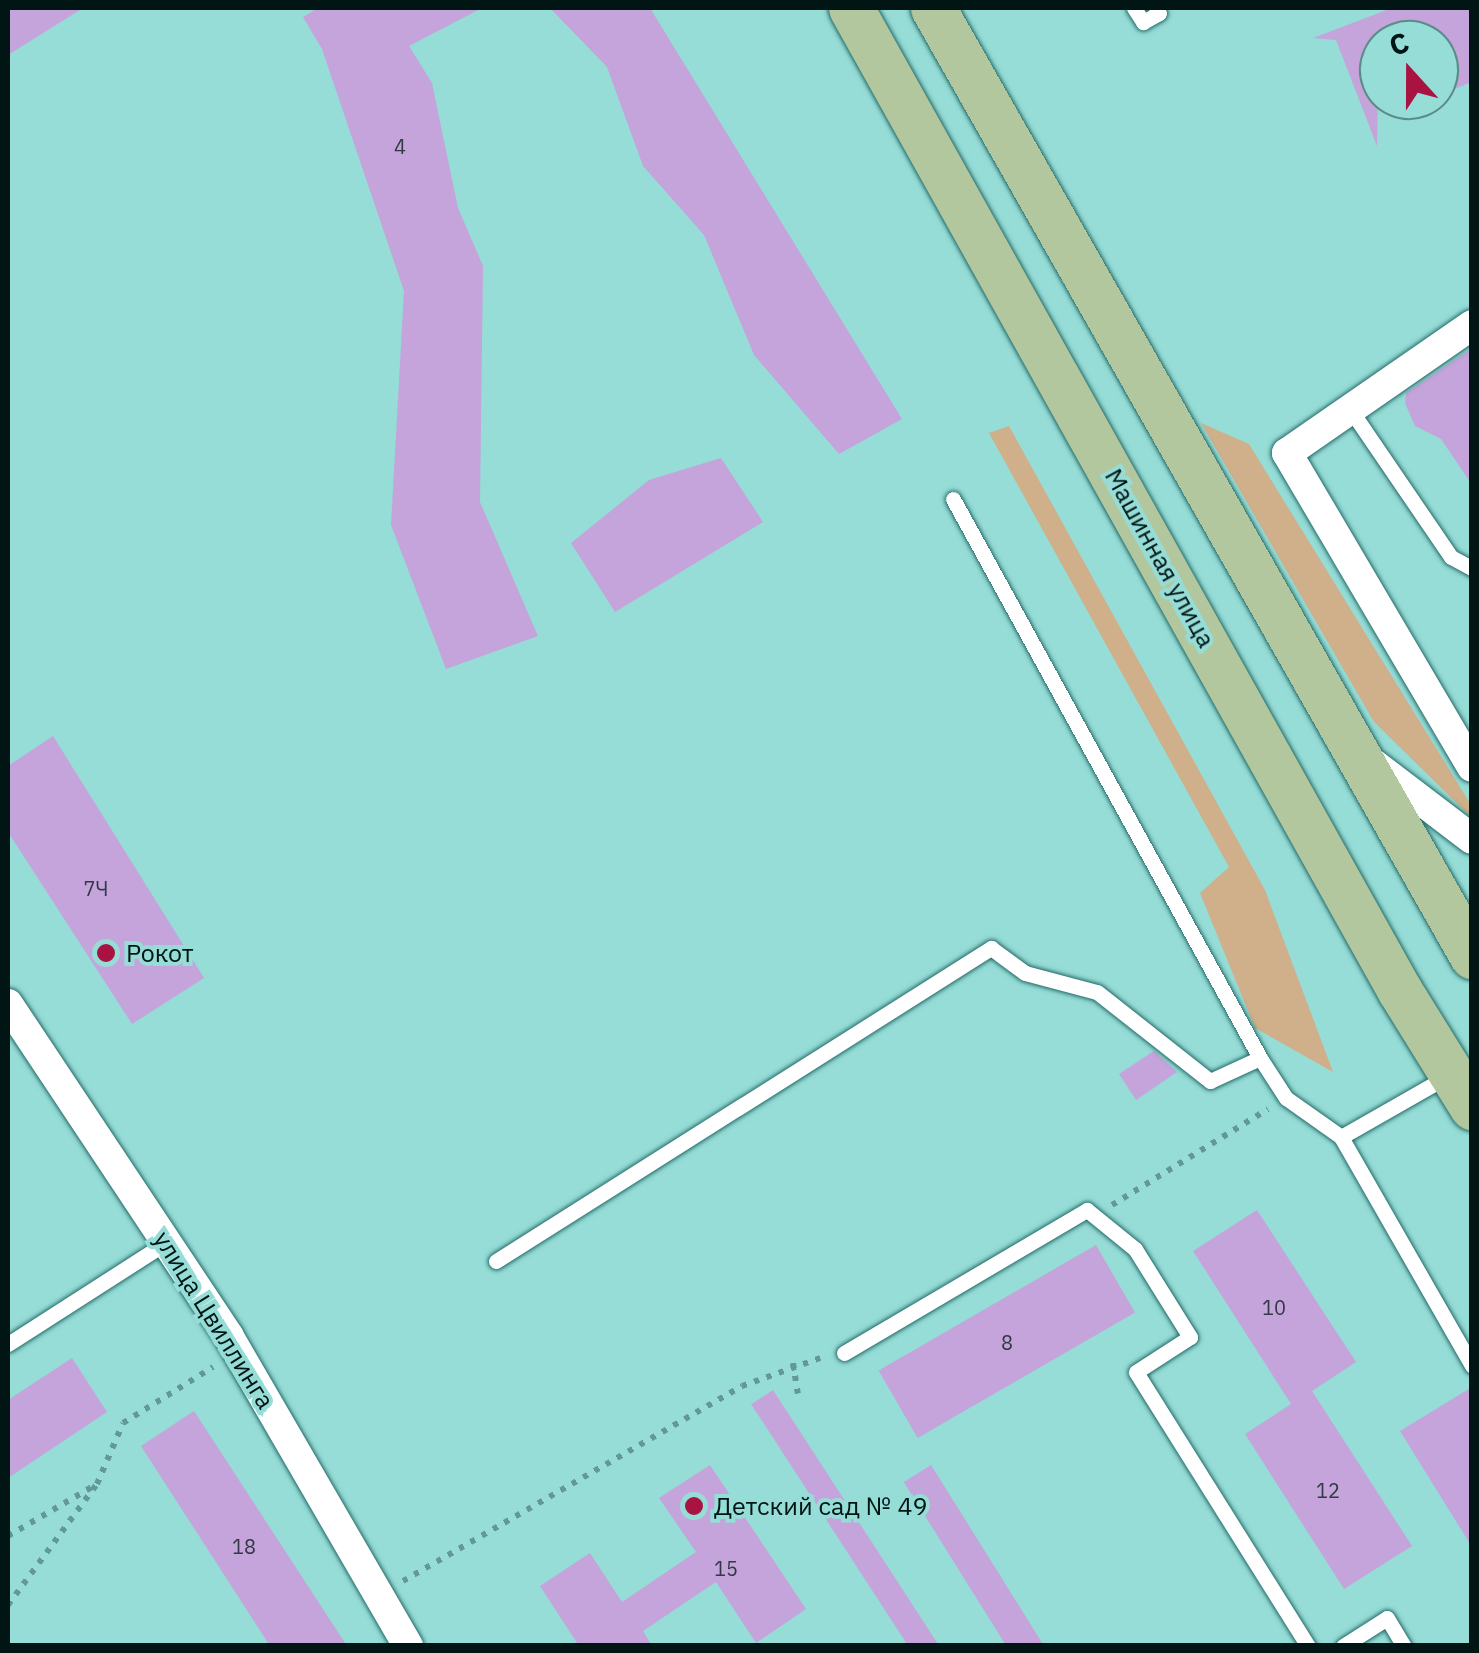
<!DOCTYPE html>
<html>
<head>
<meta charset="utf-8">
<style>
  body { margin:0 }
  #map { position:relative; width:1479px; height:1653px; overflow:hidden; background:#96dcd7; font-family:"IBM Plex Sans",sans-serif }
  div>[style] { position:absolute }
  .green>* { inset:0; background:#cfb08a }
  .building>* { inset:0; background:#c4a4da; transform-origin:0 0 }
  .path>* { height:6px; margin-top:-3px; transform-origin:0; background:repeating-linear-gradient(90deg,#639995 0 5px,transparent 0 13px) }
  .roads { filter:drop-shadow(0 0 2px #236b68) drop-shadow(0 0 2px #236b68) }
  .lane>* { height:15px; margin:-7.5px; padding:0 7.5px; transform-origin:7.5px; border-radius:7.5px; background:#fff }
  .street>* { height:30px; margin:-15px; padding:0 15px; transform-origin:15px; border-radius:15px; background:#fff }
  .primary>* { height:45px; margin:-22.5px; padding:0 22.5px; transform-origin:22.5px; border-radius:22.5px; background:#b2c79d }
  .dots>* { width:28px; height:28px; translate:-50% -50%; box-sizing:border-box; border:5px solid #96dcd7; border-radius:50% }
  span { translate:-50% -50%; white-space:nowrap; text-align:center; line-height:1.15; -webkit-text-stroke:8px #96dcd7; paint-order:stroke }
  .number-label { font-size:20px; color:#313946 }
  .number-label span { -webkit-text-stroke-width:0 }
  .street-label { font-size:25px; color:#001514 }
  .poi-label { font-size:25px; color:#001514 }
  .left { translate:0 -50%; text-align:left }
  .frame { position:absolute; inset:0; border:10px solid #001514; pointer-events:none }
  .north { position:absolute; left:1359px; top:20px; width:100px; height:100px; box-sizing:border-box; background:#96dcd7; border:2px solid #5a8c89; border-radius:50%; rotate:339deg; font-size:28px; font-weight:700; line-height:40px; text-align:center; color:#001514 }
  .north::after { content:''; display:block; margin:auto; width:35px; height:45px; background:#a91342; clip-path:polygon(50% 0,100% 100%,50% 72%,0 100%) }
</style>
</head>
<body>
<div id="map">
  <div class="green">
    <div style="clip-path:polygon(1201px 423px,1249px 444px,1471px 805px,1471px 817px,1374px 722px)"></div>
    <div style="clip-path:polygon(1009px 426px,1265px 890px,1333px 1072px,1255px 1028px,1200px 893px,1229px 867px,989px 433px)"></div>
  </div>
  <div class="building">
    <div style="clip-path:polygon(8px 8px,83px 8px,8px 55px)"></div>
    <div style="clip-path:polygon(318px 8px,482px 8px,409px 46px,432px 83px,458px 208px,483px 266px,480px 502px,538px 636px,446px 669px,391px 525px,404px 291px,322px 49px,303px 17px)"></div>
    <div style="clip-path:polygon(550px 8px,650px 8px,902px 419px,839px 454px,754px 355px,704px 235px,643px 166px,607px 67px)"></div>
    <div style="clip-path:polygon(1392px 8px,1472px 8px,1472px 82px,1439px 95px,1439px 40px,1379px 40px,1377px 146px,1336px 40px,1313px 38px)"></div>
    <div style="clip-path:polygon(1472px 348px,1472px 485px,1441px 439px,1415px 426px,1405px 403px,1406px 393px)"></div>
    <div style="clip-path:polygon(721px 458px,763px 522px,615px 612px,571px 543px,649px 480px)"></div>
    <div style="clip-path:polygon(53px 736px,204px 978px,132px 1024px,8px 832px,8px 766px)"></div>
    <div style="clip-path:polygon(1154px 1051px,1177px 1072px,1136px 1100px,1119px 1074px)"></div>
    <div style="clip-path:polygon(1257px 1210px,1356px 1362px,1312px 1391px,1412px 1546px,1344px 1589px,1245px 1434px,1291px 1404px,1193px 1251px)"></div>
    <div style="left:1096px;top:1245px;width:78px;height:251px;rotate:60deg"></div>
    <div style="clip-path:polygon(72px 1358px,107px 1412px,8px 1478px,8px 1400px)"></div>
    <div style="clip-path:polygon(1472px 1387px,1472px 1547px,1400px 1431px)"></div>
    <div style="left:773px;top:1390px;width:305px;height:26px;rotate:57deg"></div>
    <div style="clip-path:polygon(194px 1411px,347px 1646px,270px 1646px,141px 1446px)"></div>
    <div style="clip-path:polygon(710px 1465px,806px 1609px,756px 1643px,716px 1582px,643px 1631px,652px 1646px,579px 1646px,540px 1586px,590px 1553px,622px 1602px,696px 1552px,659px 1498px)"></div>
    <div style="left:931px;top:1465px;width:214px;height:32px;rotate:58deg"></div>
  </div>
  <div class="path">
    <div style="left:1112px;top:1205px;width:183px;rotate:-31.6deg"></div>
    <div style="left:793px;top:1363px;width:31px;rotate:81deg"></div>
    <div style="left:8px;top:1536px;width:97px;rotate:-30.3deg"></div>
    <div style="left:403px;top:1581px;width:391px;rotate:-29.9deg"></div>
    <div style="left:742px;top:1386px;width:86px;rotate:-19.7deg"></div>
    <div style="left:8px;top:1605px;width:150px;rotate:-53.7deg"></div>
    <div style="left:97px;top:1484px;width:66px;rotate:-66.9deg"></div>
    <div style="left:123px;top:1423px;width:106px;rotate:-31.9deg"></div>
  </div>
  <div class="roads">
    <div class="lane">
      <div style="left:1134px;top:8px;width:17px;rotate:57deg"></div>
      <div style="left:1143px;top:22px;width:18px;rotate:-29deg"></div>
      <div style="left:1159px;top:13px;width:6px;rotate:-121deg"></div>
      <div style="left:1350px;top:409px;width:179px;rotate:55.7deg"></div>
      <div style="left:1451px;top:557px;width:24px;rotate:28deg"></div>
      <div style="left:953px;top:499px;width:638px;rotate:61.22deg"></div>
      <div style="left:1260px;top:1058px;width:48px;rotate:57deg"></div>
      <div style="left:1286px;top:1098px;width:67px;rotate:35.3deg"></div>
      <div style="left:1341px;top:1137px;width:264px;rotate:60.2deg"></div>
      <div style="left:1341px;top:1137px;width:121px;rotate:-29.7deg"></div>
      <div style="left:496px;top:1261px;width:586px;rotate:-32.31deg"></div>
      <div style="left:991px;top:948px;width:42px;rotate:36.3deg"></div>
      <div style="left:1025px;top:973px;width:74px;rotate:14.8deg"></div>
      <div style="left:1097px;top:992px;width:144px;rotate:38.2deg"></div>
      <div style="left:1210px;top:1081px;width:55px;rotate:-24.7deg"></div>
      <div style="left:8px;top:1344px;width:189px;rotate:-32.7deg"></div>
      <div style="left:844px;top:1353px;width:282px;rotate:-30.5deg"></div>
      <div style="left:1087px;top:1210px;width:62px;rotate:39.1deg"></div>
      <div style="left:1135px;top:1249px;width:104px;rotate:58deg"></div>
      <div style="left:1190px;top:1337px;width:64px;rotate:147.1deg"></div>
      <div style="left:1136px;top:1372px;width:324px;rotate:57.9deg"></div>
      <div style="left:1343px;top:1646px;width:52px;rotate:-32.5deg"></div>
      <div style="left:1387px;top:1618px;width:33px;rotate:59deg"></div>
    </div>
    <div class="street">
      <div style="left:1472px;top:325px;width:225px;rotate:145.3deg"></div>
      <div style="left:1287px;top:453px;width:364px;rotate:59.5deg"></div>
      <div style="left:1371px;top:762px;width:127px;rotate:37.3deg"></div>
      <div style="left:8px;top:1004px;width:400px;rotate:56.4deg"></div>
      <div style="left:229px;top:1337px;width:357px;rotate:59.9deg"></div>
    </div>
    <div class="primary">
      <div style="left:851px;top:8px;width:1126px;rotate:60.82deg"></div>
      <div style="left:1400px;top:991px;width:137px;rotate:58.2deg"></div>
      <div style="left:933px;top:8px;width:1091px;rotate:60.38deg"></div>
    </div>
  </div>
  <div class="dots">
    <div style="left:106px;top:953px;background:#a91342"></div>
    <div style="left:694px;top:1506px;background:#a91342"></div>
  </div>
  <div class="number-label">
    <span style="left:400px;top:146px">4</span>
    <span style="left:96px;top:888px">7Ч</span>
    <span style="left:1274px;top:1307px">10</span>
    <span style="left:1007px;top:1342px">8</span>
    <span style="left:1328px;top:1490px">12</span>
    <span style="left:244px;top:1546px">18</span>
    <span style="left:726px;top:1568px">15</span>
  </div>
  <div class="street-label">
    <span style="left:1160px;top:558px;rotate:61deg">Машинная улица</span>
    <span style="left:214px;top:1320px;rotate:58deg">улица Цвиллинга</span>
  </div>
  <div class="poi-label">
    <span class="left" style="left:126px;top:953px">Рокот</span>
    <span class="left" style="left:714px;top:1506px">Детский сад № 49</span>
  </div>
  <div class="frame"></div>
  <div class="north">С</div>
</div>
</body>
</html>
